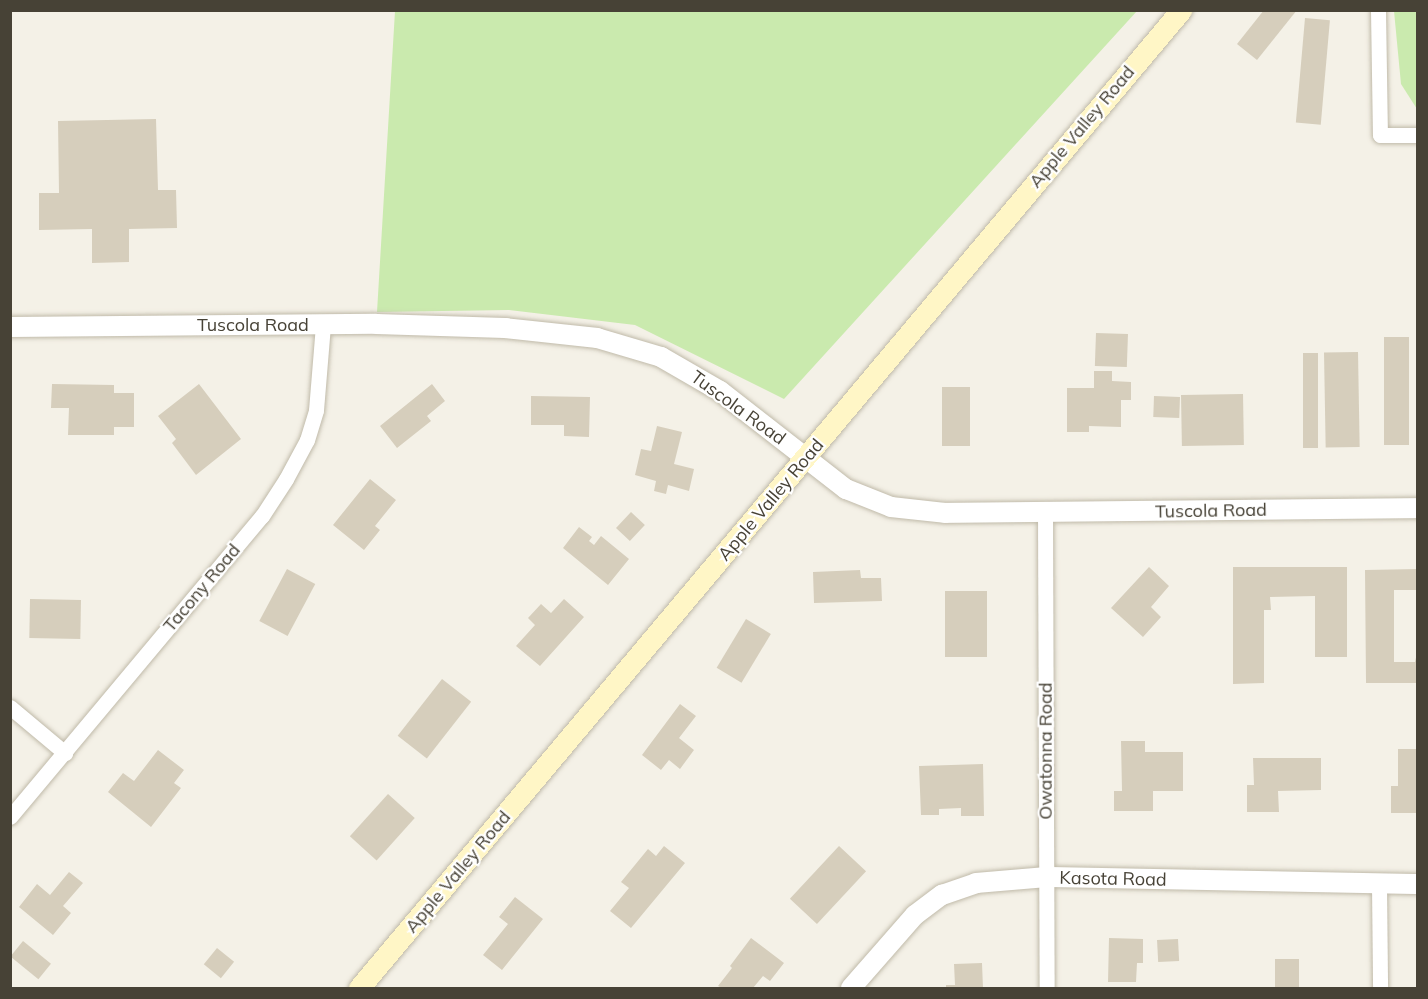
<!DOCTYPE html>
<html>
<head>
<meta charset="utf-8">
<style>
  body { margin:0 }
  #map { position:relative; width:1428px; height:999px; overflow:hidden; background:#f4f1e7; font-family:Mulish,sans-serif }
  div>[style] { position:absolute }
  .green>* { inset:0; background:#caeaae }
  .building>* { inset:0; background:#d6cebc; transform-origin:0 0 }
  .roads { filter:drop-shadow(0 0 2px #c0baa9) drop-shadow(0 0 2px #c0baa9) }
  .minor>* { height:15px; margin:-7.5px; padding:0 7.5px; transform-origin:7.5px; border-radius:7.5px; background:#fff }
  .tertiary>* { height:20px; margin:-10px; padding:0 10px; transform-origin:10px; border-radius:10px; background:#fff }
  .secondary>* { height:21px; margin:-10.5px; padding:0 10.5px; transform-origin:10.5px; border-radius:10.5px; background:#fff6c6 }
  span { translate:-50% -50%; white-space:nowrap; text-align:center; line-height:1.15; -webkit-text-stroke:4.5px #fff; paint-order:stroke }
  .street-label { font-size:18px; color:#474236 }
  .frame { position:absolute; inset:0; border:12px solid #474236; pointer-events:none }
</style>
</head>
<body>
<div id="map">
  <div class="green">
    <div style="clip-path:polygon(395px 11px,395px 10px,1137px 11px,784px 399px,635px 325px,509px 310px,377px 312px)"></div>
    <div style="clip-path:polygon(1394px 11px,1417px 11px,1417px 109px,1401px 84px)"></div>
  </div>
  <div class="building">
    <div style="clip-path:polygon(1264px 10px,1297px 10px,1257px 60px,1237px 44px)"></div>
    <div style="left:1305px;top:18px;width:25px;height:105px;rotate:5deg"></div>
    <div style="clip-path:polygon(156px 119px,158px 190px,176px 190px,177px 228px,129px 229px,129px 262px,92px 263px,92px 229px,39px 230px,39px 193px,59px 193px,58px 121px)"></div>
    <div style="left:1096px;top:333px;width:32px;height:33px;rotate:2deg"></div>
    <div style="left:1384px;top:337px;width:25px;height:108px"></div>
    <div style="left:1358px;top:352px;width:95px;height:34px;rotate:89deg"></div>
    <div style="left:1303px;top:353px;width:15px;height:95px"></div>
    <div style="clip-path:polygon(1094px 371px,1112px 371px,1112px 381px,1131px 382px,1131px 400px,1121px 400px,1121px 427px,1089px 426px,1089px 432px,1067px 432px,1067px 388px,1094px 388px)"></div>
    <div style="clip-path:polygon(52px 384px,114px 385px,114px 393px,134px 393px,134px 427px,114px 427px,114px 435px,68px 435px,69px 408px,51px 408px)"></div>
    <div style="clip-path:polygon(199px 384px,241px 439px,196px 475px,172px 443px,176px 439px,158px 416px)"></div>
    <div style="clip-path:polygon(432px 384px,445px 401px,427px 416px,431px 421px,397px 448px,380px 426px)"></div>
    <div style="left:942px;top:387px;width:28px;height:59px"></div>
    <div style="left:1243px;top:394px;width:51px;height:62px;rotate:89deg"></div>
    <div style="clip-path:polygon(531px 396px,590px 397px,589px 437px,564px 436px,564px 425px,531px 425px)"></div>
    <div style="left:1154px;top:396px;width:26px;height:21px;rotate:2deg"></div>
    <div style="clip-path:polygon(657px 426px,682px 432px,674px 464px,694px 469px,689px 491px,668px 485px,666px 494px,654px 491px,656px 481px,635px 475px,641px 449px,651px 451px)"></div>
    <div style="clip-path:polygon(370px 479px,396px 500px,375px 526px,380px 530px,364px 550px,333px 525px)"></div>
    <div style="left:631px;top:512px;width:19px;height:22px;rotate:43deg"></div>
    <div style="clip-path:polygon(579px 527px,592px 537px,589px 541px,594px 545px,601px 536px,629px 559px,608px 585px,563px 548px)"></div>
    <div style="clip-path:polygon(1149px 567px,1169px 586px,1151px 607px,1161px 617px,1143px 637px,1111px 608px)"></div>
    <div style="clip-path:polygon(1233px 567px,1347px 567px,1347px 657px,1315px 657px,1315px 596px,1270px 597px,1271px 610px,1264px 610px,1264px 683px,1233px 684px)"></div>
    <div style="left:287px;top:569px;width:32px;height:59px;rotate:28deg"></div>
    <div style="clip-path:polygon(1418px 569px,1418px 590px,1394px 590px,1394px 662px,1415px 662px,1418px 648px,1418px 683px,1366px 683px,1365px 570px)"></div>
    <div style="clip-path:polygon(860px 570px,861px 578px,881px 578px,882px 601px,814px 603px,813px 572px)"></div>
    <div style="left:987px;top:591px;width:66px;height:42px;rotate:90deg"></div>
    <div style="left:30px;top:599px;width:51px;height:39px;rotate:1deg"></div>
    <div style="clip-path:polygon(564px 599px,584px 617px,540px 666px,516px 646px,535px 625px,528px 618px,541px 604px,551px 613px)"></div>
    <div style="left:746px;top:619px;width:29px;height:57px;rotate:31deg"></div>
    <div style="left:442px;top:679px;width:37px;height:72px;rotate:38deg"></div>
    <div style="clip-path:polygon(680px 704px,696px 716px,679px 738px,694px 750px,680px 769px,669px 760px,661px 770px,642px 755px)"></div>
    <div style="clip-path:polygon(1121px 741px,1145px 741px,1145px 752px,1183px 752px,1183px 791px,1153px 791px,1153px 811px,1114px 811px,1114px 791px,1122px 791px)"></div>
    <div style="clip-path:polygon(1398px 749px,1418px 749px,1418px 813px,1391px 813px,1391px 786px,1398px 786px)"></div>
    <div style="clip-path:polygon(158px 750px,184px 770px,174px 783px,181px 788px,151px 827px,108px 792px,123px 773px,134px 781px)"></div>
    <div style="clip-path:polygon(1253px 758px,1321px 758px,1321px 790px,1278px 791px,1279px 812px,1247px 812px,1247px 785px,1254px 785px)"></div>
    <div style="clip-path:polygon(983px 764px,984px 816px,961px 816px,961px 808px,939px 809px,939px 815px,921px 815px,919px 766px)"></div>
    <div style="left:388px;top:794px;width:36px;height:57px;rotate:42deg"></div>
    <div style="clip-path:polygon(664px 846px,685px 863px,631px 928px,610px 911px,629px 888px,621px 882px,648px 849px,656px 856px)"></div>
    <div style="left:839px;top:846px;width:37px;height:72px;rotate:43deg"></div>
    <div style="clip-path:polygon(69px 872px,83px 883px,63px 906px,71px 913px,53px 935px,19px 907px,37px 884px,50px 895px)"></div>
    <div style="clip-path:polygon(515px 897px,543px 919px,502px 970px,483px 955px,508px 924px,499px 917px)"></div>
    <div style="clip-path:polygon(751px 938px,784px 963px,770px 981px,763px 976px,753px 988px,722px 988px,718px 986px,732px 968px,730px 966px)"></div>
    <div style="clip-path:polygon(1109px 938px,1143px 939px,1143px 963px,1137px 963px,1136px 982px,1108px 982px)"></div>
    <div style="left:1178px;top:939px;width:22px;height:21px;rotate:87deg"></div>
    <div style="left:23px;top:941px;width:36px;height:20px;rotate:39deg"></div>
    <div style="left:217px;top:948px;width:22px;height:21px;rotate:39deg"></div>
    <div style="left:1275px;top:959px;width:24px;height:29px"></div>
    <div style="clip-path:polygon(982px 963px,983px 988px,946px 988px,946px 985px,955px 985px,954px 964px)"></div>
  </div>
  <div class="roads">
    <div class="minor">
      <div style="left:1378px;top:10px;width:125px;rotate:89.1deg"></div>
      <div style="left:1380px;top:135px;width:38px"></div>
      <div style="left:1045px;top:513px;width:475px;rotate:89.8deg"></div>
      <div style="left:10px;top:707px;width:72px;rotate:39.9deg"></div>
      <div style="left:10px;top:817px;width:393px;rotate:-50.1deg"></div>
      <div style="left:262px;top:516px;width:44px;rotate:-57deg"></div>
      <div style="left:286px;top:479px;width:44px;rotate:-61.7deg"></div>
      <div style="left:307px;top:440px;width:31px;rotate:-73deg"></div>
      <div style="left:316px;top:410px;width:85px;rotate:-85.3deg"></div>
      <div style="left:1379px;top:885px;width:103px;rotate:89.4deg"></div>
    </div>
    <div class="tertiary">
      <div style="left:10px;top:327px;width:366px;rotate:-0.5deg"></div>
      <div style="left:376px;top:324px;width:129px;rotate:1.8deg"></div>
      <div style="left:505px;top:328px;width:93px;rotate:6.2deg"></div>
      <div style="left:597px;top:338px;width:67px;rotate:16.5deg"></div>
      <div style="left:661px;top:357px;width:68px;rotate:30deg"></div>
      <div style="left:720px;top:391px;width:160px;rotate:37.9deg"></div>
      <div style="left:846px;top:489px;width:48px;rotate:21.8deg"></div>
      <div style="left:891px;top:507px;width:54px;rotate:6.3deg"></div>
      <div style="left:945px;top:513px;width:473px;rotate:-0.6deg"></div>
      <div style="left:851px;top:988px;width:97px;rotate:-48.8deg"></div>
      <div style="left:915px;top:915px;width:34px;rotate:-37deg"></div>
      <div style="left:942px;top:895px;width:36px;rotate:-19deg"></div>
      <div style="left:976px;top:883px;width:71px;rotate:-4.8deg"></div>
      <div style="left:1047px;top:877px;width:371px;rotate:1.1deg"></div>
    </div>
    <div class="secondary">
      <div style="left:359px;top:988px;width:1278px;rotate:-49.95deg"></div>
    </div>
  </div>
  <div class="street-label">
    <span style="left:1082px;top:127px;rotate:-50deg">Apple Valley Road</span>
    <span style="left:253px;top:325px">Tuscola Road</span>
    <span style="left:738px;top:408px;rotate:36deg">Tuscola Road</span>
    <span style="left:771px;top:500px;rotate:-50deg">Apple Valley Road</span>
    <span style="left:1211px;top:511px;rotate:-1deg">Tuscola Road</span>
    <span style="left:202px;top:588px;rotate:-50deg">Tacony Road</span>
    <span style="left:1046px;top:751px;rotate:-90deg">Owatonna Road</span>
    <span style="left:458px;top:872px;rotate:-50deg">Apple Valley Road</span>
    <span style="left:1113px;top:879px;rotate:1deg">Kasota Road</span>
  </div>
  <div class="frame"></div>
</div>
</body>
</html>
